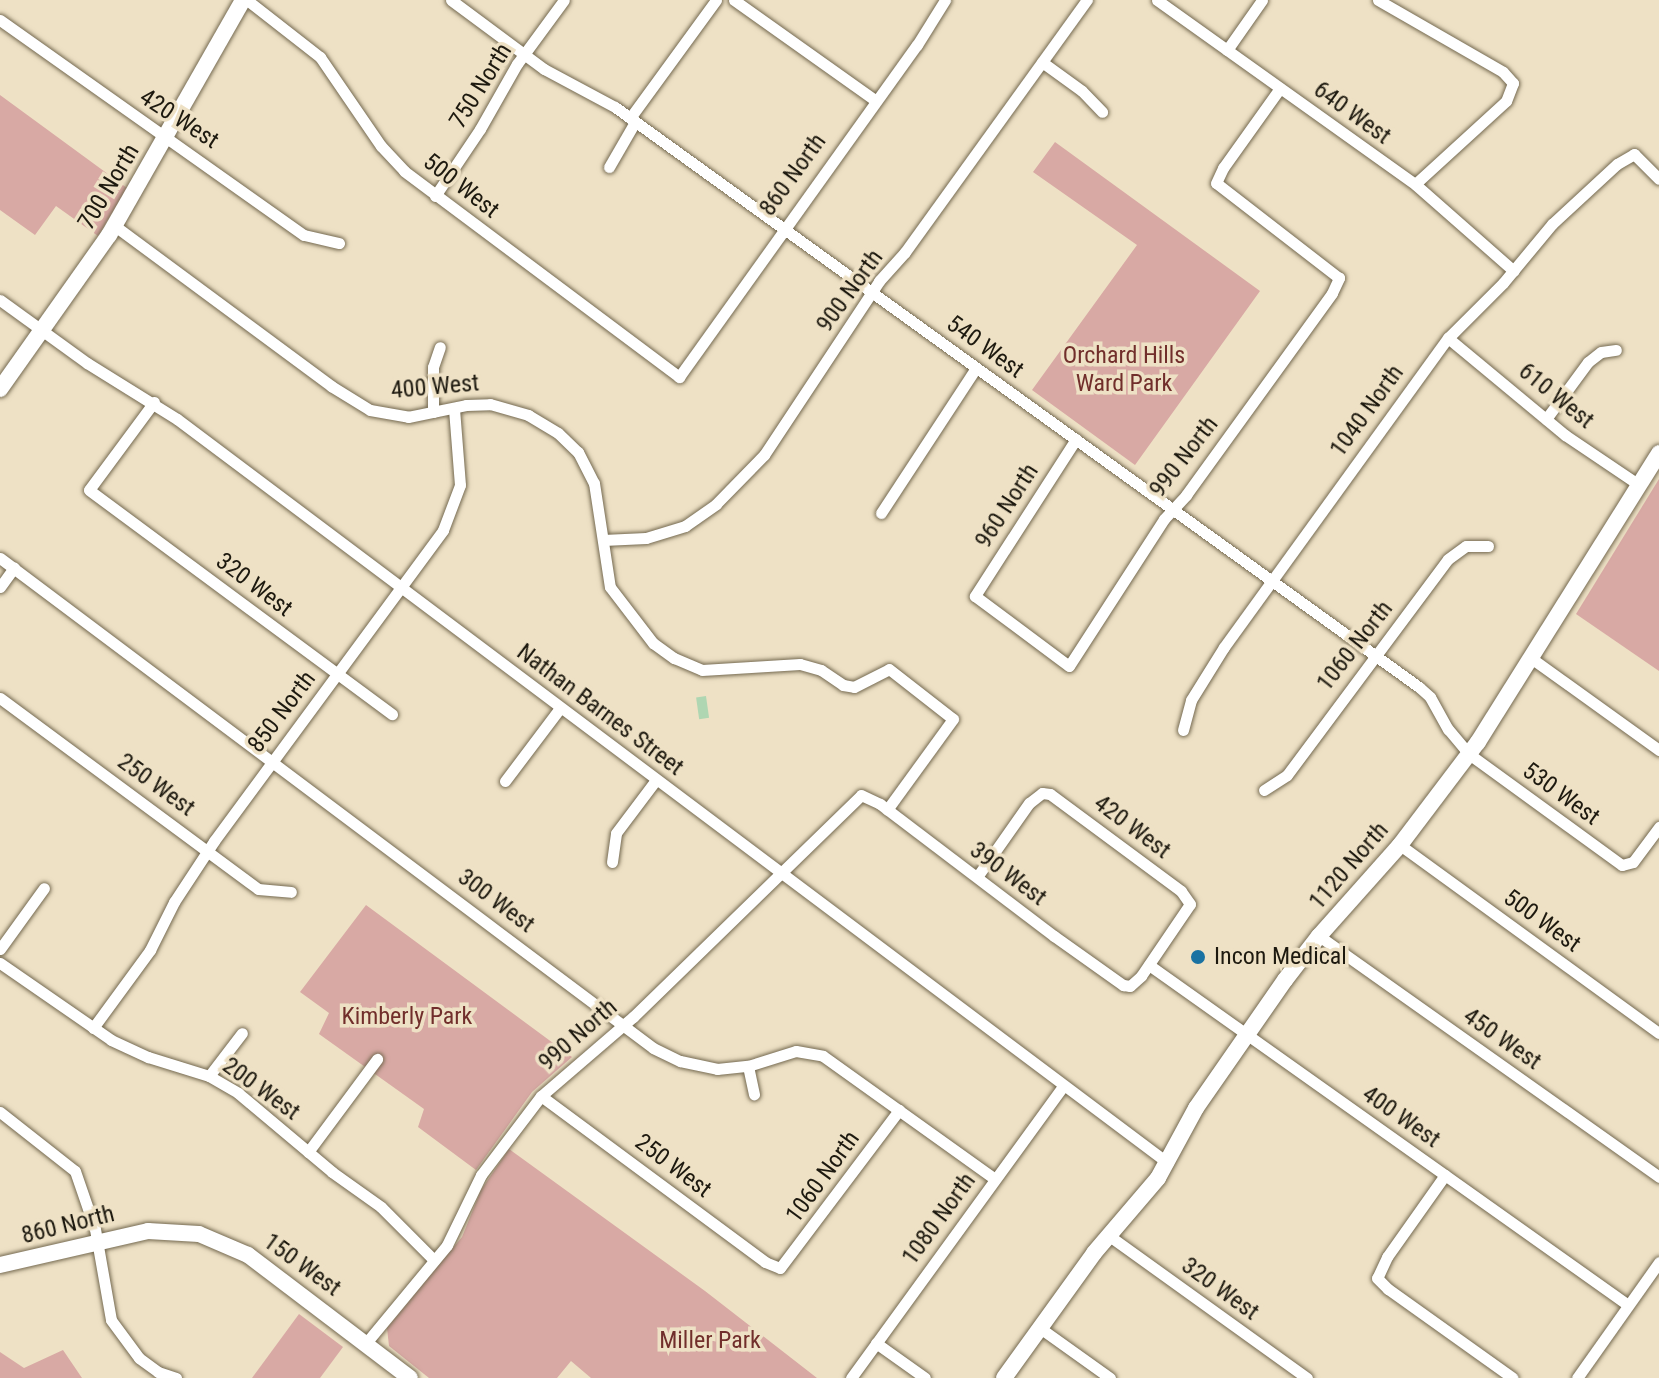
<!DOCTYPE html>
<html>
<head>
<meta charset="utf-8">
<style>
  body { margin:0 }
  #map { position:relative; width:1659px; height:1378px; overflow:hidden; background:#eee1c5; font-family:"Roboto Condensed",sans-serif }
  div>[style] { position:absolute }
  .green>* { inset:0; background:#d8a9a4 }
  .water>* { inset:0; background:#afd6b2; transform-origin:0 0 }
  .roads { filter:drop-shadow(0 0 2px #746950) drop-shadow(0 0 2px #746950) }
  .street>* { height:11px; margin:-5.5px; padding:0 5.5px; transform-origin:5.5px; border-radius:5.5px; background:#fff }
  .secondary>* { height:16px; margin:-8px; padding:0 8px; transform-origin:8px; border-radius:8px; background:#fff }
  .dots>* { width:22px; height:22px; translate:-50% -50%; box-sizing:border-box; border:4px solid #eee1c5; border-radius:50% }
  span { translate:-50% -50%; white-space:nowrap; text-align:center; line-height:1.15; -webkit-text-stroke:7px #eee1c5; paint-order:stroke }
  .street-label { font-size:24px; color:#1d190f }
  .park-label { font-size:24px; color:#712e2b }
  .poi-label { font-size:24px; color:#1d190f }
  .left { translate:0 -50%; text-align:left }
</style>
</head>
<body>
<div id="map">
  <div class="green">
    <div style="clip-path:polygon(0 95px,127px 188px,98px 236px,56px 206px,35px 235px,0 210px)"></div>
    <div style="clip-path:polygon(1055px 142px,1260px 291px,1135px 465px,1032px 390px,1137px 245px,1033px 172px)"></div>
    <div style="clip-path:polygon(1659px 479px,1659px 671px,1576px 614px)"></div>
    <div style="clip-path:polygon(366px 905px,572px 1057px,532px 1092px,476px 1170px,418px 1127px,424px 1109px,319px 1034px,329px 1013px,300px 992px)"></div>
    <div style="clip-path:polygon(509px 1149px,705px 1291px,817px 1378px,591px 1378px,571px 1361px,557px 1378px,429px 1378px,389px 1346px,387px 1328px,462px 1237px,481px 1190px)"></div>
    <div style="clip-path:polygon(299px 1314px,343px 1347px,320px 1378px,252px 1378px)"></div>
    <div style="clip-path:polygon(63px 1350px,82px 1378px,0 1378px,0 1352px,24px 1368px)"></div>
  </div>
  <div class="water">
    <div style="left:706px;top:696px;width:22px;height:10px;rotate:82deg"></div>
  </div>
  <div class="roads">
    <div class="street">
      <div style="left:247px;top:0;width:93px;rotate:38deg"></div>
      <div style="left:320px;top:57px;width:108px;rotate:55.6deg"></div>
      <div style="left:381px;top:146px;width:34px;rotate:47deg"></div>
      <div style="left:404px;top:171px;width:344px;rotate:36.8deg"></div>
      <div style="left:679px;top:377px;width:408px;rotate:-54.4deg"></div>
      <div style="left:917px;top:45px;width:53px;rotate:-58.1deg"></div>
      <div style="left:451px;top:0;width:116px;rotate:36.6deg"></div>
      <div style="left:544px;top:69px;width:81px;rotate:28.2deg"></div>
      <div style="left:615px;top:107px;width:991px;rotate:35.81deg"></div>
      <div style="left:1419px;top:687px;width:15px;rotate:42deg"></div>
      <div style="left:1430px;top:697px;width:37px;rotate:61deg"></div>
      <div style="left:1448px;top:729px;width:33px;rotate:50deg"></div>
      <div style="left:1469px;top:754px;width:189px;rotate:36deg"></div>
      <div style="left:1622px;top:865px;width:11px;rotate:-15deg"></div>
      <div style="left:1633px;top:862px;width:44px;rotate:-53.4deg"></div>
      <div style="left:734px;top:0;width:174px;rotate:35.4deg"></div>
      <div style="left:1157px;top:0;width:318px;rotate:35.5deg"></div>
      <div style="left:1416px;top:185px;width:130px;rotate:41.3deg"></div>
      <div style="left:1378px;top:0;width:144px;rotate:29.9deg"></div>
      <div style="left:1503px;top:72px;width:15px;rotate:48deg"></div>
      <div style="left:1513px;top:83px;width:19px;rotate:111deg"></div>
      <div style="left:1506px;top:101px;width:123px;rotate:137.6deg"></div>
      <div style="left:0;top:20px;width:372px;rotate:35.3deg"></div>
      <div style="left:304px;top:235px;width:36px;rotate:13deg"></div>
      <div style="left:1227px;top:50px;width:61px;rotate:-55deg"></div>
      <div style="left:1042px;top:62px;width:49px;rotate:35.9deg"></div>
      <div style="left:1082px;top:91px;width:29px;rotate:46deg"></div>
      <div style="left:630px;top:118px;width:146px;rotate:-53.9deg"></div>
      <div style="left:609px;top:167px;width:52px;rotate:-60deg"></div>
      <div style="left:435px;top:196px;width:81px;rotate:-56.1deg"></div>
      <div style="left:480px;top:129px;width:75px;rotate:-60.4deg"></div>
      <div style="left:517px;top:64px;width:79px;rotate:-53.7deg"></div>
      <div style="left:115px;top:226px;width:269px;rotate:36.5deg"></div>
      <div style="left:331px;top:386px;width:46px;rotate:31.6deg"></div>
      <div style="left:370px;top:410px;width:39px;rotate:10deg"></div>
      <div style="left:408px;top:417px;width:59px;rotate:-11.7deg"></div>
      <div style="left:466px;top:405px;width:24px;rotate:-2deg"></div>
      <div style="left:490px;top:404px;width:40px;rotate:16deg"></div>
      <div style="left:528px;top:415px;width:35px;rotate:31deg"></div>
      <div style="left:558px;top:433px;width:28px;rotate:44deg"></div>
      <div style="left:578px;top:452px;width:35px;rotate:63deg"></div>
      <div style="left:594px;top:483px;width:105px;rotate:81.3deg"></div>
      <div style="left:610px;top:587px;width:71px;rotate:52.5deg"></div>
      <div style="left:653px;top:643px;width:26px;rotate:36deg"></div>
      <div style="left:674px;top:658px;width:30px;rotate:23deg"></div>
      <div style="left:702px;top:670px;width:98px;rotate:-3.5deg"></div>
      <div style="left:800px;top:664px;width:22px;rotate:16deg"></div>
      <div style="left:821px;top:670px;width:27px;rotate:34deg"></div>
      <div style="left:843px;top:685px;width:11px;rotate:10deg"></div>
      <div style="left:854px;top:687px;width:39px;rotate:-27deg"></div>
      <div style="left:889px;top:669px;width:81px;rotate:38deg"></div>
      <div style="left:953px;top:719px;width:112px;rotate:126deg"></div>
      <div style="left:0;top:300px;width:107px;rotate:35.9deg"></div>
      <div style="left:87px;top:363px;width:106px;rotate:31.9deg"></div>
      <div style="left:177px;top:419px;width:1239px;rotate:36.9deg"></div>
      <div style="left:1448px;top:338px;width:152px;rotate:39.7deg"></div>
      <div style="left:1565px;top:435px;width:89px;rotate:34deg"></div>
      <div style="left:154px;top:402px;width:109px;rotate:126.5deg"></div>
      <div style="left:89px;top:490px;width:377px;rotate:36.5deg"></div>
      <div style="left:433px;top:412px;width:45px;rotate:-90deg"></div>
      <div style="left:433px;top:367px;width:21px;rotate:-71deg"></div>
      <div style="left:1546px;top:419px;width:71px;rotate:-53.6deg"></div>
      <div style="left:1588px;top:362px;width:16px;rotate:-38deg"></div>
      <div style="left:1601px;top:352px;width:15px;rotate:-8deg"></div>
      <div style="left:1076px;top:439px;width:187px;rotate:122.8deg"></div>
      <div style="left:975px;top:596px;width:117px;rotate:36.7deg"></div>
      <div style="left:1069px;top:666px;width:175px;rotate:-57.1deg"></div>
      <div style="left:1164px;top:519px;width:33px;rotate:-47deg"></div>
      <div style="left:1186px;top:495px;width:249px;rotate:-54.1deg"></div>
      <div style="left:1332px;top:293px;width:17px;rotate:-65deg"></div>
      <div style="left:1339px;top:278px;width:155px;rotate:-142.3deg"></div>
      <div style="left:1216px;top:183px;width:17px;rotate:-65deg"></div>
      <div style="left:1223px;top:168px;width:98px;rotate:-54.5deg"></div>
      <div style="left:881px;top:513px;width:173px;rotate:-56.8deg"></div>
      <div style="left:603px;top:540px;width:43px;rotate:-2.7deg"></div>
      <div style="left:646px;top:538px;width:41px;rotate:-17.1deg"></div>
      <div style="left:685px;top:526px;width:38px;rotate:-35deg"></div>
      <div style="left:716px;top:504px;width:69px;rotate:-45.6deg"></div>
      <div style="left:764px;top:455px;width:209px;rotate:-56.5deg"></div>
      <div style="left:879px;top:281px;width:39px;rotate:-48deg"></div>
      <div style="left:905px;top:252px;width:311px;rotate:-54.2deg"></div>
      <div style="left:0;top:558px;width:816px;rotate:36.88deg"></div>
      <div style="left:653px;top:1048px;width:30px;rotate:26deg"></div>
      <div style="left:680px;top:1061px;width:38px;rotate:12deg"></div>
      <div style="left:717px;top:1069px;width:31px;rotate:-6deg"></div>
      <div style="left:748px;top:1066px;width:50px;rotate:-17.4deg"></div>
      <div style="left:796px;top:1051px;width:27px;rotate:10deg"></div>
      <div style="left:823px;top:1056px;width:211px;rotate:35.6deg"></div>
      <div style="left:0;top:587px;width:24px;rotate:-54deg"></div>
      <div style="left:1531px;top:658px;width:158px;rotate:35.7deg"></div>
      <div style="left:0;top:698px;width:321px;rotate:36.5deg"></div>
      <div style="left:258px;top:889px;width:33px;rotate:5deg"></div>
      <div style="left:1183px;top:730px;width:31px;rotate:-75deg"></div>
      <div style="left:1191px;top:700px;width:62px;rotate:-58.1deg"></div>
      <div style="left:1224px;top:647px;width:382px;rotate:-54.1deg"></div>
      <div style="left:1448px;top:338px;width:78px;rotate:-45deg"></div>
      <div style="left:1503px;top:283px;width:77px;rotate:-50.3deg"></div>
      <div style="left:1552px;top:224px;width:88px;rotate:-42.7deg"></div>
      <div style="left:1617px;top:164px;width:20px;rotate:-30deg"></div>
      <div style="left:1634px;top:154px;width:35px;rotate:45deg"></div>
      <div style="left:505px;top:781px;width:91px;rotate:-53deg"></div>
      <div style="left:1264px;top:790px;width:27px;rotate:-33deg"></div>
      <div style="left:1287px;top:775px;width:269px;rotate:-53.3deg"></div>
      <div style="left:1448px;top:559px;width:22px;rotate:-36deg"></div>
      <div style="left:1466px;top:546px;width:22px"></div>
      <div style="left:1400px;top:845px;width:320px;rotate:36deg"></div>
      <div style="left:612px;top:862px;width:29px;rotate:-82deg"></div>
      <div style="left:616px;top:833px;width:66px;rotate:-53deg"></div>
      <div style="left:1319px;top:936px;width:417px;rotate:35.3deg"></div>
      <div style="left:0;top:949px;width:75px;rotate:-54.2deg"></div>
      <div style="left:0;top:963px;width:135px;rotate:34.7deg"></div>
      <div style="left:111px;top:1040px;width:41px;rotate:24.7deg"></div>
      <div style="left:148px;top:1057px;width:64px;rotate:17.3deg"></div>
      <div style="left:209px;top:1076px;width:34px;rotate:30deg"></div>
      <div style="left:238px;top:1093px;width:123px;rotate:40deg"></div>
      <div style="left:332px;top:1172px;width:60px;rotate:35.5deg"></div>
      <div style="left:381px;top:1207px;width:75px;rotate:45deg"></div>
      <div style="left:1149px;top:965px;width:587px;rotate:35.37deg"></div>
      <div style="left:93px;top:1028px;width:97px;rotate:-53.8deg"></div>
      <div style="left:150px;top:950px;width:54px;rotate:-63.4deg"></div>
      <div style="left:174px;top:902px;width:73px;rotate:-56.7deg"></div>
      <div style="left:214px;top:841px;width:386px;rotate:-53.6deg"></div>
      <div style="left:443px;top:530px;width:48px;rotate:-69.3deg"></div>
      <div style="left:460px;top:485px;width:77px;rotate:-94.5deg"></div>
      <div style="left:748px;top:1066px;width:29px;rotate:78deg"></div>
      <div style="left:209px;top:1076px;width:54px;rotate:-52.5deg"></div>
      <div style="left:541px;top:1096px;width:279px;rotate:36.5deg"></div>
      <div style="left:765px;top:1262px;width:16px;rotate:22deg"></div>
      <div style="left:780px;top:1268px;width:198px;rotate:-53deg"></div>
      <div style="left:0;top:1112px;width:95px;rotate:38.2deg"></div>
      <div style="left:75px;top:1171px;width:61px;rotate:71deg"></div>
      <div style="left:95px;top:1229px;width:92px;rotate:80deg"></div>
      <div style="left:111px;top:1320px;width:47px;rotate:53.6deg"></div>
      <div style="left:139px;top:1358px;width:24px;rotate:36deg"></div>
      <div style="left:158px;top:1372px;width:19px;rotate:18deg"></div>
      <div style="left:308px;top:1152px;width:116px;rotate:-53.4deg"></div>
      <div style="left:1445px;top:1175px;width:100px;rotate:125.3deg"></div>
      <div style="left:1387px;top:1257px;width:23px;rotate:115deg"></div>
      <div style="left:1377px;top:1278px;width:16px;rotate:45deg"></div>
      <div style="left:1388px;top:1289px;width:153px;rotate:35.5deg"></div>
      <div style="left:1108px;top:1235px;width:245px;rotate:35.7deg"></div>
      <div style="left:1040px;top:1328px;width:86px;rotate:35.5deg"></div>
      <div style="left:366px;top:1343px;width:127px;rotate:-50.4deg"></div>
      <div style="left:447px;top:1245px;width:78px;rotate:-64.1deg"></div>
      <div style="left:481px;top:1175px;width:99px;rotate:-52.8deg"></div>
      <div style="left:541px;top:1096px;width:121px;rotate:-40.7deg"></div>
      <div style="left:633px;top:1017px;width:318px;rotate:-44.2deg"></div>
      <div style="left:861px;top:795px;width:21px;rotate:25deg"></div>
      <div style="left:880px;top:804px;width:218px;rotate:37.2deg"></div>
      <div style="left:1054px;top:936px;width:85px;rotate:35.4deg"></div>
      <div style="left:1123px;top:985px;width:7px;rotate:8deg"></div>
      <div style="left:1130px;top:986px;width:15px;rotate:-42deg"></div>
      <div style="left:1141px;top:976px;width:87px;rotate:-55.8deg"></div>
      <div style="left:1190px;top:904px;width:16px;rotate:-125deg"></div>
      <div style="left:1181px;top:891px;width:163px;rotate:-143.5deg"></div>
      <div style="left:1050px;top:794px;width:8px;rotate:-173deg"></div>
      <div style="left:1042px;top:793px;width:16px;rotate:142deg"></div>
      <div style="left:1029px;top:803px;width:90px;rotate:125.1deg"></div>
      <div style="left:876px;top:1343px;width:60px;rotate:35.5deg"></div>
      <div style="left:851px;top:1378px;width:361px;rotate:-54deg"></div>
      <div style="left:1577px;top:1378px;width:142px;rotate:-54.7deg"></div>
    </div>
    <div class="secondary">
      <div style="left:0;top:389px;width:189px;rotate:-54.7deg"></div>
      <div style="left:109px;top:235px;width:271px;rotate:-60.3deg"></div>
      <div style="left:0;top:1265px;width:152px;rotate:-12.9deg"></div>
      <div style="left:148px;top:1231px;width:51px;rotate:3.4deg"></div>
      <div style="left:199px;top:1234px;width:53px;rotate:23.2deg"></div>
      <div style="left:248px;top:1255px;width:203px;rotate:37.2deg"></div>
      <div style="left:1004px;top:1378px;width:154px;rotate:-54.2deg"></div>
      <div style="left:1094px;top:1253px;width:99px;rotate:-49.5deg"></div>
      <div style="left:1158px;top:1178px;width:80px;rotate:-61.5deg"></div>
      <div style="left:1196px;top:1108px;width:156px;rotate:-55.2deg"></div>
      <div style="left:1285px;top:980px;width:56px;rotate:-52.3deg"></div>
      <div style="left:1319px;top:936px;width:122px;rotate:-48.3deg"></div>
      <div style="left:1400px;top:845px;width:129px;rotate:-52.9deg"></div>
      <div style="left:1478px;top:742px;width:341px;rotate:-57.9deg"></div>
    </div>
  </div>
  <div class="dots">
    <div style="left:1198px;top:957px;background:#1a72a2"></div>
  </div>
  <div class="street-label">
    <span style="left:481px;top:86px;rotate:-58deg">750 North</span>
    <span style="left:1352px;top:113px;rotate:36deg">640 West</span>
    <span style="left:179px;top:119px;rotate:33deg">420 West</span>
    <span style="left:793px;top:175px;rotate:-54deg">860 North</span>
    <span style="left:461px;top:186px;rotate:38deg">500 West</span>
    <span style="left:109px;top:187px;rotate:-59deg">700 North</span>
    <span style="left:850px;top:291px;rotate:-54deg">900 North</span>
    <span style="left:985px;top:347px;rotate:36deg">540 West</span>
    <span style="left:435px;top:387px;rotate:-5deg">400 West</span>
    <span style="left:1556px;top:396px;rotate:39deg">610 West</span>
    <span style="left:1367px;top:411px;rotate:-54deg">1040 North</span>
    <span style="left:1184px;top:457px;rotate:-52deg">990 North</span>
    <span style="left:1007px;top:506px;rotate:-57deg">960 North</span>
    <span style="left:254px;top:585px;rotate:37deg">320 West</span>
    <span style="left:1355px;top:646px;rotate:-52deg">1060 North</span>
    <span style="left:600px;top:710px;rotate:37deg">Nathan Barnes Street</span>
    <span style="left:282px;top:712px;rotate:-53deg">850 North</span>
    <span style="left:156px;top:785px;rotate:36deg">250 West</span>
    <span style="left:1561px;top:794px;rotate:36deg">530 West</span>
    <span style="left:1132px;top:827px;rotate:37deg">420 West</span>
    <span style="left:1349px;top:866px;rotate:-49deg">1120 North</span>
    <span style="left:1008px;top:874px;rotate:37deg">390 West</span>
    <span style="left:496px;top:901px;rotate:37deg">300 West</span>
    <span style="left:1542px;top:921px;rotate:36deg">500 West</span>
    <span style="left:578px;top:1035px;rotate:-41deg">990 North</span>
    <span style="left:1502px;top:1039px;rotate:35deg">450 West</span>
    <span style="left:261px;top:1089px;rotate:36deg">200 West</span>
    <span style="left:1401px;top:1117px;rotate:35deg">400 West</span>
    <span style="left:673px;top:1166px;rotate:37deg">250 West</span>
    <span style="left:823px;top:1177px;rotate:-54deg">1060 North</span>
    <span style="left:939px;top:1219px;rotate:-54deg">1080 North</span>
    <span style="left:68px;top:1225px;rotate:-14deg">860 North</span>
    <span style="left:302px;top:1265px;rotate:36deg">150 West</span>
    <span style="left:1220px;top:1289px;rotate:36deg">320 West</span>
  </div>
  <div class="park-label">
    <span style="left:1124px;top:370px">Orchard Hills<br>Ward Park</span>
    <span style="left:407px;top:1017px">Kimberly Park</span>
    <span style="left:710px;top:1341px">Miller Park</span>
  </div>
  <div class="poi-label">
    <span class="left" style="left:1214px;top:957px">Incon Medical</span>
  </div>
</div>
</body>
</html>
